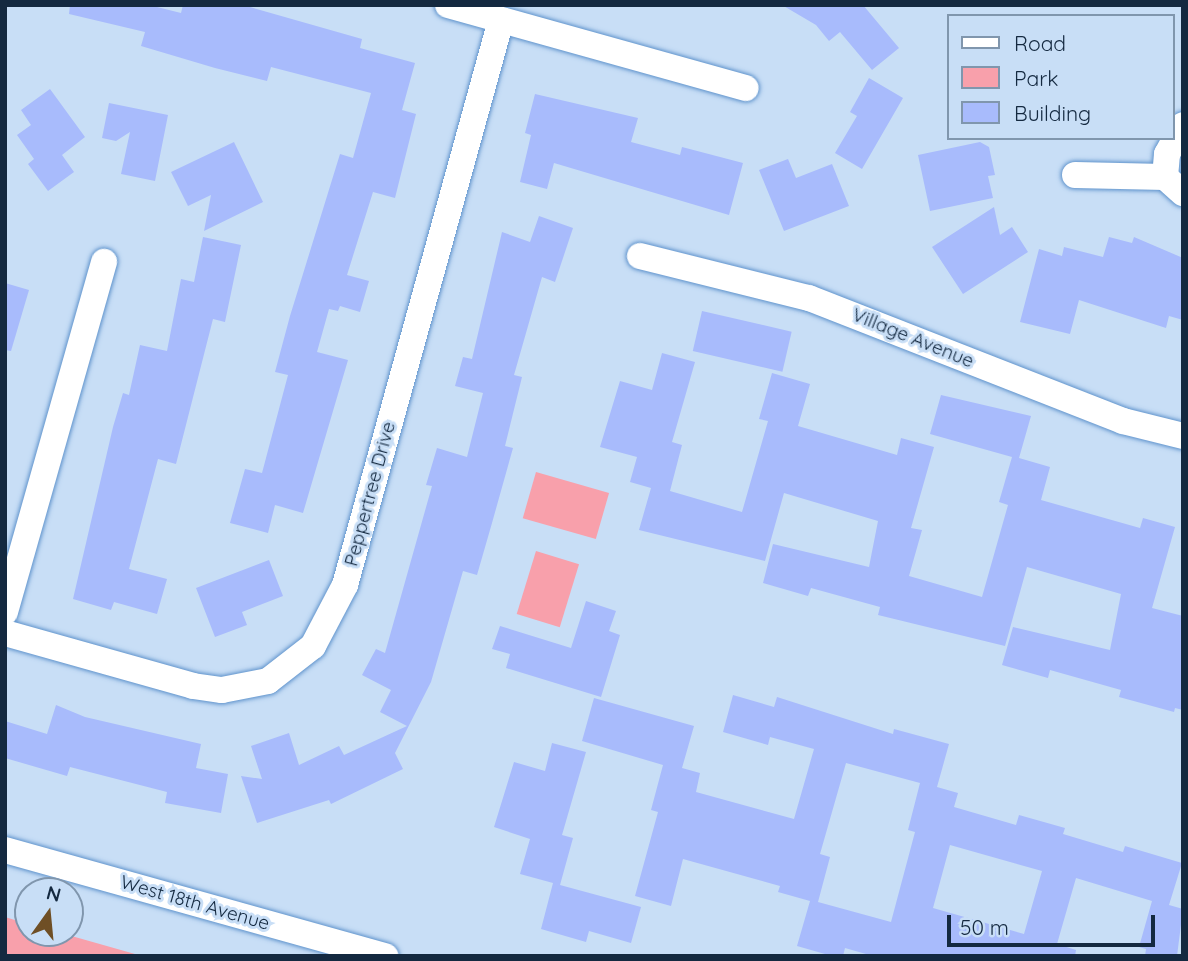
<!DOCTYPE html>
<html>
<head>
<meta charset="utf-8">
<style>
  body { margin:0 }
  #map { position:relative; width:1188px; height:961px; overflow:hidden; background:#c8def6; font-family:Quicksand,sans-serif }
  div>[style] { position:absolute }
  .green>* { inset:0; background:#f8a0ab; transform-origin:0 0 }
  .building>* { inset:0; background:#a8bbfc; transform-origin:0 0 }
  .roads { filter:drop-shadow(0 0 2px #5f93cc) drop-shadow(0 0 2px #5f93cc) }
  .minor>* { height:26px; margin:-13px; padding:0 13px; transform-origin:13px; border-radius:13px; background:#fff }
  span { translate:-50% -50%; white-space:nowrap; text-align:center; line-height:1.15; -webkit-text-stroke:6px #c8def6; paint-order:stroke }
  .street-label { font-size:19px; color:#142940 }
  .frame { position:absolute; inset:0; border:7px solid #142940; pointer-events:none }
  .legend { position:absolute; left:947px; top:14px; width:228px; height:126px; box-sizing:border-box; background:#c8def6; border:2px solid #8096ad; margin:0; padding:9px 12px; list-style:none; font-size:21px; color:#142940 }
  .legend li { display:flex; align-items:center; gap:14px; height:35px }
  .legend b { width:35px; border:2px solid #8096ad }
  .north { position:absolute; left:14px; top:877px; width:70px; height:70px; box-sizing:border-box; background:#c8def6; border:2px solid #8096ad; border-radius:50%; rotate:15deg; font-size:19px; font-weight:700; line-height:28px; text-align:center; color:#142940 }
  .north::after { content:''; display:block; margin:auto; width:24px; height:32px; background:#6f4f25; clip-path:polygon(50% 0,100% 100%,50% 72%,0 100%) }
  .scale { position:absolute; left:947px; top:915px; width:208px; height:32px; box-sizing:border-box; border:4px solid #142940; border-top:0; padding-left:9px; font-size:21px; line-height:24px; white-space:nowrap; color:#142940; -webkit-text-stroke:5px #c8def6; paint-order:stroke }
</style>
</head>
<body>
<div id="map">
  <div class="green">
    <div style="left:536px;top:472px;width:76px;height:48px;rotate:16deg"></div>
    <div style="left:536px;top:551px;width:45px;height:66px;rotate:17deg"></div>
    <div style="clip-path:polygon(5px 917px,28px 924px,28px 933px,61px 933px,142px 956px,5px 956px)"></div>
  </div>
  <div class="building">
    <div style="clip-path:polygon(70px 5px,149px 5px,181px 13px,183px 5px,243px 5px,362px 39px,360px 48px,415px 63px,402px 110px,416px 114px,395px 198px,373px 192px,347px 275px,369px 281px,360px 312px,340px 306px,338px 311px,329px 309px,317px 352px,348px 360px,303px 513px,275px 505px,268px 533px,230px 523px,245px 469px,262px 473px,288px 375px,275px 372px,290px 316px,340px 154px,353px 158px,371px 93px,271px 67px,267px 81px,215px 68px,141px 46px,145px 32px,69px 14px)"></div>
    <div style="clip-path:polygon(782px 5px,863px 5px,899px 48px,872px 70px,840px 32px,829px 41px,816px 25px)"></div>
    <div style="clip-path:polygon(869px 78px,903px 98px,862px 169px,835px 153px,857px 116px,850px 112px)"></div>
    <div style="clip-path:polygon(50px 89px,85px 137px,62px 155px,74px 172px,48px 191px,28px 164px,34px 159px,17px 135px,31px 125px,21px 110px)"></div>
    <div style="clip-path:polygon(535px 94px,638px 118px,631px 142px,680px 155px,682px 147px,743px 163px,729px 215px,554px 163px,547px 189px,520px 182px,531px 135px,525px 133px)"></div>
    <div style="clip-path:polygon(109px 103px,168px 115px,155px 181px,121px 174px,130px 132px,116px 141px,102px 138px)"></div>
    <div style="clip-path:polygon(234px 142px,263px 202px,204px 231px,211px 195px,188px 206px,171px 172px)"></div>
    <div style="clip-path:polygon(980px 142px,989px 147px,995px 175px,988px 176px,993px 198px,930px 211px,918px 155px)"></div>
    <div style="clip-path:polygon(788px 159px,796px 178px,832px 164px,849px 206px,784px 231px,759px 170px)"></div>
    <div style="clip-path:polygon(994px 207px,1000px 235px,1012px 227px,1028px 252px,963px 294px,932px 247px)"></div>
    <div style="clip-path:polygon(539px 216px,573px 228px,555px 282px,542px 277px,514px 375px,522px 377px,505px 446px,513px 448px,492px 523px,477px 575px,463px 571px,431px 682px,395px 753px,403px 769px,331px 804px,329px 800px,257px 823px,241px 776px,262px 779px,251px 746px,289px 733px,299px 765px,339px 746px,344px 755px,407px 726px,380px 712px,391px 690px,362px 675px,376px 649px,385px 653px,432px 486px,426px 485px,437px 448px,467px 457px,483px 393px,455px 386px,463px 357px,472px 359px,502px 232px,530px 242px)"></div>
    <div style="clip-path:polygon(203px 237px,241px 245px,225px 322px,213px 319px,176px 464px,158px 459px,129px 569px,167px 579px,157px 614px,114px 602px,111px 610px,73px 599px,113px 427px,123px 393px,129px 395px,140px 345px,167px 351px,181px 279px,194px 282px)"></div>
    <div style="clip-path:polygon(1109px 237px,1132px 243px,1134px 237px,1183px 258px,1183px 320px,1169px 316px,1166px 328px,1079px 300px,1070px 334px,1020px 322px,1039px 249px,1062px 256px,1064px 247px,1103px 257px)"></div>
    <div style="clip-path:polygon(5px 283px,29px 290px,11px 351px,5px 350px)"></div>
    <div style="left:702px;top:311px;width:92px;height:41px;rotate:13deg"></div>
    <div style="clip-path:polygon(662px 353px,695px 362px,672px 442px,682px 445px,670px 491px,742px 512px,768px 421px,759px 419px,772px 373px,810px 384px,798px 426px,897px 455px,901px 438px,934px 447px,911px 528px,922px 530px,909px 576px,982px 597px,1008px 505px,999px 502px,1012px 457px,930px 434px,941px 395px,1031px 416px,1019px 458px,1050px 467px,1041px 500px,1140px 528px,1143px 518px,1175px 527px,1152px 608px,1183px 616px,1183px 710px,1175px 708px,1174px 712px,1119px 697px,1121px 690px,1050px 670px,1048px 678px,1002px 665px,1013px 627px,1110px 650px,1121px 594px,1027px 567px,1005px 646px,878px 615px,880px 607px,811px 588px,808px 596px,763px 583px,773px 544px,869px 567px,878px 521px,784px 493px,765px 561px,639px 530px,651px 488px,630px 482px,637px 457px,600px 447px,620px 381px,652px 390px)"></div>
    <div style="clip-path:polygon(269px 560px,283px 596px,242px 612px,247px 625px,215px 637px,196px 588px)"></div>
    <div style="clip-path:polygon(586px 601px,616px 611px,609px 631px,620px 635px,601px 697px,506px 668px,510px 654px,492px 649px,500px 626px,571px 648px)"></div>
    <div style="clip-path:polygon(evenodd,733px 695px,774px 707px,777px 697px,893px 734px,894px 729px,949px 744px,937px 787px,958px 793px,954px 807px,1016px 825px,1019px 815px,1065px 828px,1063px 834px,1123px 852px,1125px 846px,1182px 863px,1169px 905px,1183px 909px,1177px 956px,1145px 956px,1146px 949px,1139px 947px,1152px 901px,1076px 878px,1057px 944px,1076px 950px,1075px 956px,873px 956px,845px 948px,843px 956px,832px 956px,797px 946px,810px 901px,778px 892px,780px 886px,683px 859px,671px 906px,635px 896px,658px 812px,651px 810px,663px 765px,582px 741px,594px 698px,694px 726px,682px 768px,700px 773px,696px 792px,794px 819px,814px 749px,770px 737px,768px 745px,723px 732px,733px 695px,846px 763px,920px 783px,908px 830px,915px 832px,891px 922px,818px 902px,830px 857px,820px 854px,846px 763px,733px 695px,950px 845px,1042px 871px,1024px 934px,933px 908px,950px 845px)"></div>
    <div style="clip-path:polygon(56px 705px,85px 717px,201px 744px,196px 768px,228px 774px,221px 813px,165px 803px,167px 792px,70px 767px,67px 776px,5px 758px,5px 721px,47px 734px)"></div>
    <div style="clip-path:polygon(552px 743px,586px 752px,562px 835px,573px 838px,560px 885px,641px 907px,631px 943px,589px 931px,586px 942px,541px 929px,553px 883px,520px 874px,530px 839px,494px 827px,514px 762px,545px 771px)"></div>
  </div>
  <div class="roads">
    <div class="minor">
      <div style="left:448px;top:5px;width:309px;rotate:15.6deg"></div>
      <div style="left:1075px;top:175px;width:90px;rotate:1.3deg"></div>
      <div style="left:1165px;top:177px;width:24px;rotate:42deg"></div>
      <div style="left:1165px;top:177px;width:23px;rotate:-85deg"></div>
      <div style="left:1167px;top:154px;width:33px;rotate:-61deg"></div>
      <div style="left:640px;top:256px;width:174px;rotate:14deg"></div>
      <div style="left:809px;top:298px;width:337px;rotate:21.4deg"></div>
      <div style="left:1123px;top:421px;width:62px;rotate:14deg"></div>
      <div style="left:5px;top:612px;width:364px;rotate:-74.2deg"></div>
      <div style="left:5px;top:633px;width:195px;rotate:15.7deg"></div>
      <div style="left:193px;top:686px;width:29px;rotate:8deg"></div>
      <div style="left:222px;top:690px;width:47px;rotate:-11.1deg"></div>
      <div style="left:268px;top:681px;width:57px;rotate:-37.9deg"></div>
      <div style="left:313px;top:646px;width:69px;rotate:-62.3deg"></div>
      <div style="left:345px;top:585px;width:586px;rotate:-74.56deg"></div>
      <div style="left:5px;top:850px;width:395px;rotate:15.6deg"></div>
    </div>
  </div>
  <div class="street-label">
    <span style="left:913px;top:338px;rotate:22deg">Village Avenue</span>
    <span style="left:370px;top:494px;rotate:-75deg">Peppertree Drive</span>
    <span style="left:195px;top:903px;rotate:16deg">West 18th Avenue</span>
  </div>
  <div class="frame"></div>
  <ul class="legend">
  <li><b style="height:9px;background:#fff"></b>Road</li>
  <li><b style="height:19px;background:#f8a0ab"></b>Park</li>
  <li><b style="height:19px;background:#a8bbfc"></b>Building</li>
  </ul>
  <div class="north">N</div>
  <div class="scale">50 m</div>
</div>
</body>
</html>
